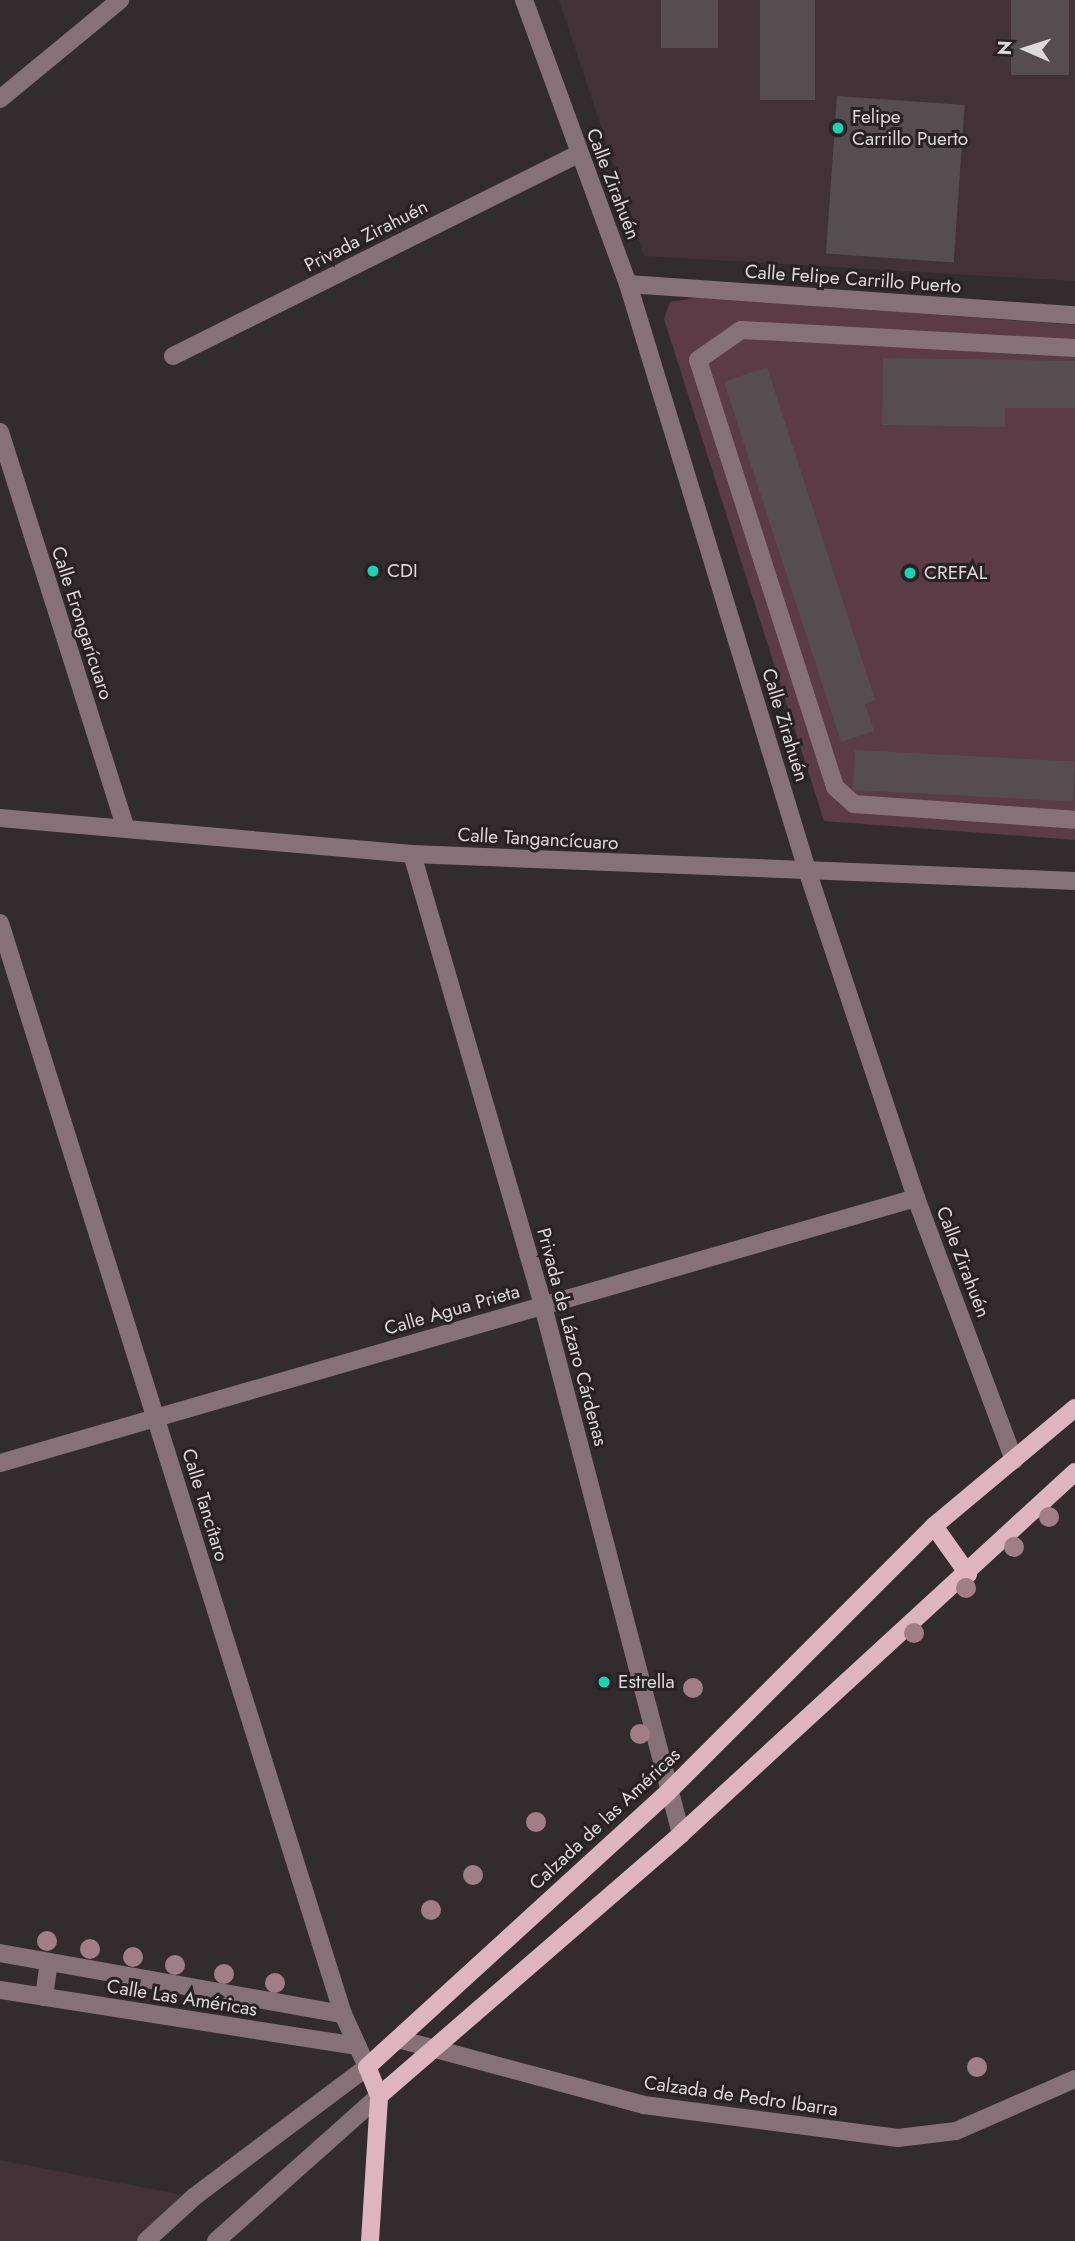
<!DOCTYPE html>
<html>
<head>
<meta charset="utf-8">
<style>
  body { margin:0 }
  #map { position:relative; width:1075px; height:2241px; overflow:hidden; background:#332c2e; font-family:Jost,sans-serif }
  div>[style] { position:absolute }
  .built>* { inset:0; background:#403236 }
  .green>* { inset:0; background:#5b3c46 }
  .building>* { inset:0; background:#554d50; transform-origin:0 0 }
  .minor>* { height:18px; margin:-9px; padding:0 9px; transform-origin:9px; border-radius:9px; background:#857177 }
  .major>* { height:18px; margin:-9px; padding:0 9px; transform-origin:9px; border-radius:9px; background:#deb4c0 }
  .trees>* { width:20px; height:20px; margin:-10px; border-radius:50%; background:#a17d88 }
  .dots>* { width:19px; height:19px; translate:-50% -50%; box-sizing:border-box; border:4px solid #292224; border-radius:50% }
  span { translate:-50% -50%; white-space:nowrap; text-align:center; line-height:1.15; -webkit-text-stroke:6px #292224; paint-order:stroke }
  .poi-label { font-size:19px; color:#ddd8da }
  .left { translate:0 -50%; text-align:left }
  .street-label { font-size:19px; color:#ddd8da }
  .north { position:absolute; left:991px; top:14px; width:70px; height:70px; -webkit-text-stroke:5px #292224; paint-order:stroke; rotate:273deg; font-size:19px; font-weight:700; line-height:28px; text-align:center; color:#ddd8da }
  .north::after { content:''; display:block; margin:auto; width:24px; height:32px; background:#ddd8da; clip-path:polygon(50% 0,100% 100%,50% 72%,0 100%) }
</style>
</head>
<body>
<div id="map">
  <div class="built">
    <div style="clip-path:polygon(559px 0,1075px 0,1075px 281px,644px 256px)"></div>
    <div style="clip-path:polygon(0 2160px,194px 2197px,146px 2241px,0 2241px)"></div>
  </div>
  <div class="green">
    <div style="clip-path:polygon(700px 297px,1075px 325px,1075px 840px,824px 821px,664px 319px,670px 302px)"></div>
  </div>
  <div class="building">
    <div style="left:661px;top:0;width:57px;height:48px"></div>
    <div style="left:760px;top:0;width:55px;height:100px"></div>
    <div style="left:1011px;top:0;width:58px;height:75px"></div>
    <div style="left:837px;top:96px;width:128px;height:158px;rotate:4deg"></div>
    <div style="clip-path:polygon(883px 358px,1075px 361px,1075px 408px,1005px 408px,1005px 427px,882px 425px)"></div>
    <div style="clip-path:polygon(767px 367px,875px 700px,865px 704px,874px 731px,841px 742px,724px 382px)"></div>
    <div style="left:855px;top:750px;width:220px;height:40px;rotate:3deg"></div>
  </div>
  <div class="minor">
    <div style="left:524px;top:0;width:302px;rotate:69.9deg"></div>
    <div style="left:628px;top:284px;width:616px;rotate:73.01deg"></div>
    <div style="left:808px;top:873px;width:342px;rotate:71.6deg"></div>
    <div style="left:916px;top:1198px;width:280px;rotate:69.5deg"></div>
    <div style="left:0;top:99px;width:156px;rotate:-39.5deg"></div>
    <div style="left:628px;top:284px;width:448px;rotate:4deg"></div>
    <div style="left:1075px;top:348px;width:334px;rotate:-176.9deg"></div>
    <div style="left:741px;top:330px;width:52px;rotate:145.1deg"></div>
    <div style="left:698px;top:360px;width:448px;rotate:72.2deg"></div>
    <div style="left:835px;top:787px;width:25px;rotate:42deg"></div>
    <div style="left:854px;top:804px;width:222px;rotate:4.1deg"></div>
    <div style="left:173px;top:356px;width:453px;rotate:-26.5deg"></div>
    <div style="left:0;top:432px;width:413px;rotate:72.4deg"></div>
    <div style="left:0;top:818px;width:414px;rotate:5deg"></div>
    <div style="left:412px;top:854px;width:664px;rotate:2.33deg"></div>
    <div style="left:412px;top:854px;width:471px;rotate:73.8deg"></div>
    <div style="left:543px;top:1306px;width:546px;rotate:75.35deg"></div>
    <div style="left:0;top:923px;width:1144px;rotate:72.55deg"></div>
    <div style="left:343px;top:2014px;width:58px;rotate:65.6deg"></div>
    <div style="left:367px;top:2067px;width:216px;rotate:143.1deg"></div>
    <div style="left:194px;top:2197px;width:65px;rotate:137.5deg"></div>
    <div style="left:0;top:1463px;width:954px;rotate:-16.14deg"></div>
    <div style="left:0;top:1953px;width:348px;rotate:10.1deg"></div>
    <div style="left:0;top:1990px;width:362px;rotate:8.9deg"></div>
    <div style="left:44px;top:1997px;width:35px;rotate:-82deg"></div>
    <div style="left:398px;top:2039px;width:255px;rotate:15deg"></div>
    <div style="left:644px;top:2105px;width:256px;rotate:7.4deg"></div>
    <div style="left:898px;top:2138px;width:58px;rotate:-6.9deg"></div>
    <div style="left:956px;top:2131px;width:130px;rotate:-23.6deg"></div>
    <div style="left:216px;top:2241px;width:218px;rotate:-41.7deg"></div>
  </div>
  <div class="major">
    <div style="left:934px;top:1526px;width:59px;rotate:54.7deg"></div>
    <div style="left:379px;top:2096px;width:400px;rotate:-40.9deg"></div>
    <div style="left:681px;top:1834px;width:535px;rotate:-42.58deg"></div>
    <div style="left:370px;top:2241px;width:145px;rotate:-86.4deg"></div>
    <div style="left:379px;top:2096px;width:31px;rotate:-112deg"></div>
    <div style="left:367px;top:2067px;width:408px;rotate:-42.4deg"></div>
    <div style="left:668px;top:1792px;width:376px;rotate:-45deg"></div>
    <div style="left:934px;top:1526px;width:184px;rotate:-39.9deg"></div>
  </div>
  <div class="trees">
    <div style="left:1049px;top:1517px"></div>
    <div style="left:1014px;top:1547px"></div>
    <div style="left:966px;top:1588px"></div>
    <div style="left:914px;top:1633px"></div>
    <div style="left:693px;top:1688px"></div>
    <div style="left:640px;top:1734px"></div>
    <div style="left:536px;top:1822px"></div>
    <div style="left:473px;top:1875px"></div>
    <div style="left:431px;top:1910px"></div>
    <div style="left:47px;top:1941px"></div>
    <div style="left:90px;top:1949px"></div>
    <div style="left:133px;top:1957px"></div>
    <div style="left:175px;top:1965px"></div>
    <div style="left:224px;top:1974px"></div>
    <div style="left:275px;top:1983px"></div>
    <div style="left:977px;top:2067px"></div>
  </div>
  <div class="dots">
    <div style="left:838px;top:128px;background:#16d5b3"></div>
    <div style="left:373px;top:571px;background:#16d5b3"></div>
    <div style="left:910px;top:573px;background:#16d5b3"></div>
    <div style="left:604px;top:1682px;background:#16d5b3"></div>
  </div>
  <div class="poi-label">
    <span class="left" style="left:852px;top:128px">Felipe<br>Carrillo Puerto</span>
    <span class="left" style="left:387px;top:571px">CDI</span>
    <span class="left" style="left:924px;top:573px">CREFAL</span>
    <span class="left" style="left:618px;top:1682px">Estrella</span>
  </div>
  <div class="street-label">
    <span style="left:613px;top:184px;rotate:69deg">Calle Zirahuén</span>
    <span style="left:366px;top:236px;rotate:-27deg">Privada Zirahuén</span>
    <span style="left:853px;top:279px;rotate:4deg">Calle Felipe Carrillo Puerto</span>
    <span style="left:82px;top:623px;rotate:72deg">Calle Erongarícuaro</span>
    <span style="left:785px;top:725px;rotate:73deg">Calle Zirahuén</span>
    <span style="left:538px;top:839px;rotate:3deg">Calle Tangancícuaro</span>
    <span style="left:963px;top:1262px;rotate:69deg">Calle Zirahuén</span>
    <span style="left:452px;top:1310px;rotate:-16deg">Calle Agua Prieta</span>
    <span style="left:572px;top:1337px;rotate:75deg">Privada de Lázaro Cárdenas</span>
    <span style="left:205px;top:1505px;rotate:73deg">Calle Tancítaro</span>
    <span style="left:605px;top:1819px;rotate:-43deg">Calzada de las Américas</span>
    <span style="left:182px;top:1998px;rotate:9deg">Calle Las Américas</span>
    <span style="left:741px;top:2096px;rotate:8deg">Calzada de Pedro Ibarra</span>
  </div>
  <div class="north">N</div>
</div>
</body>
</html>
